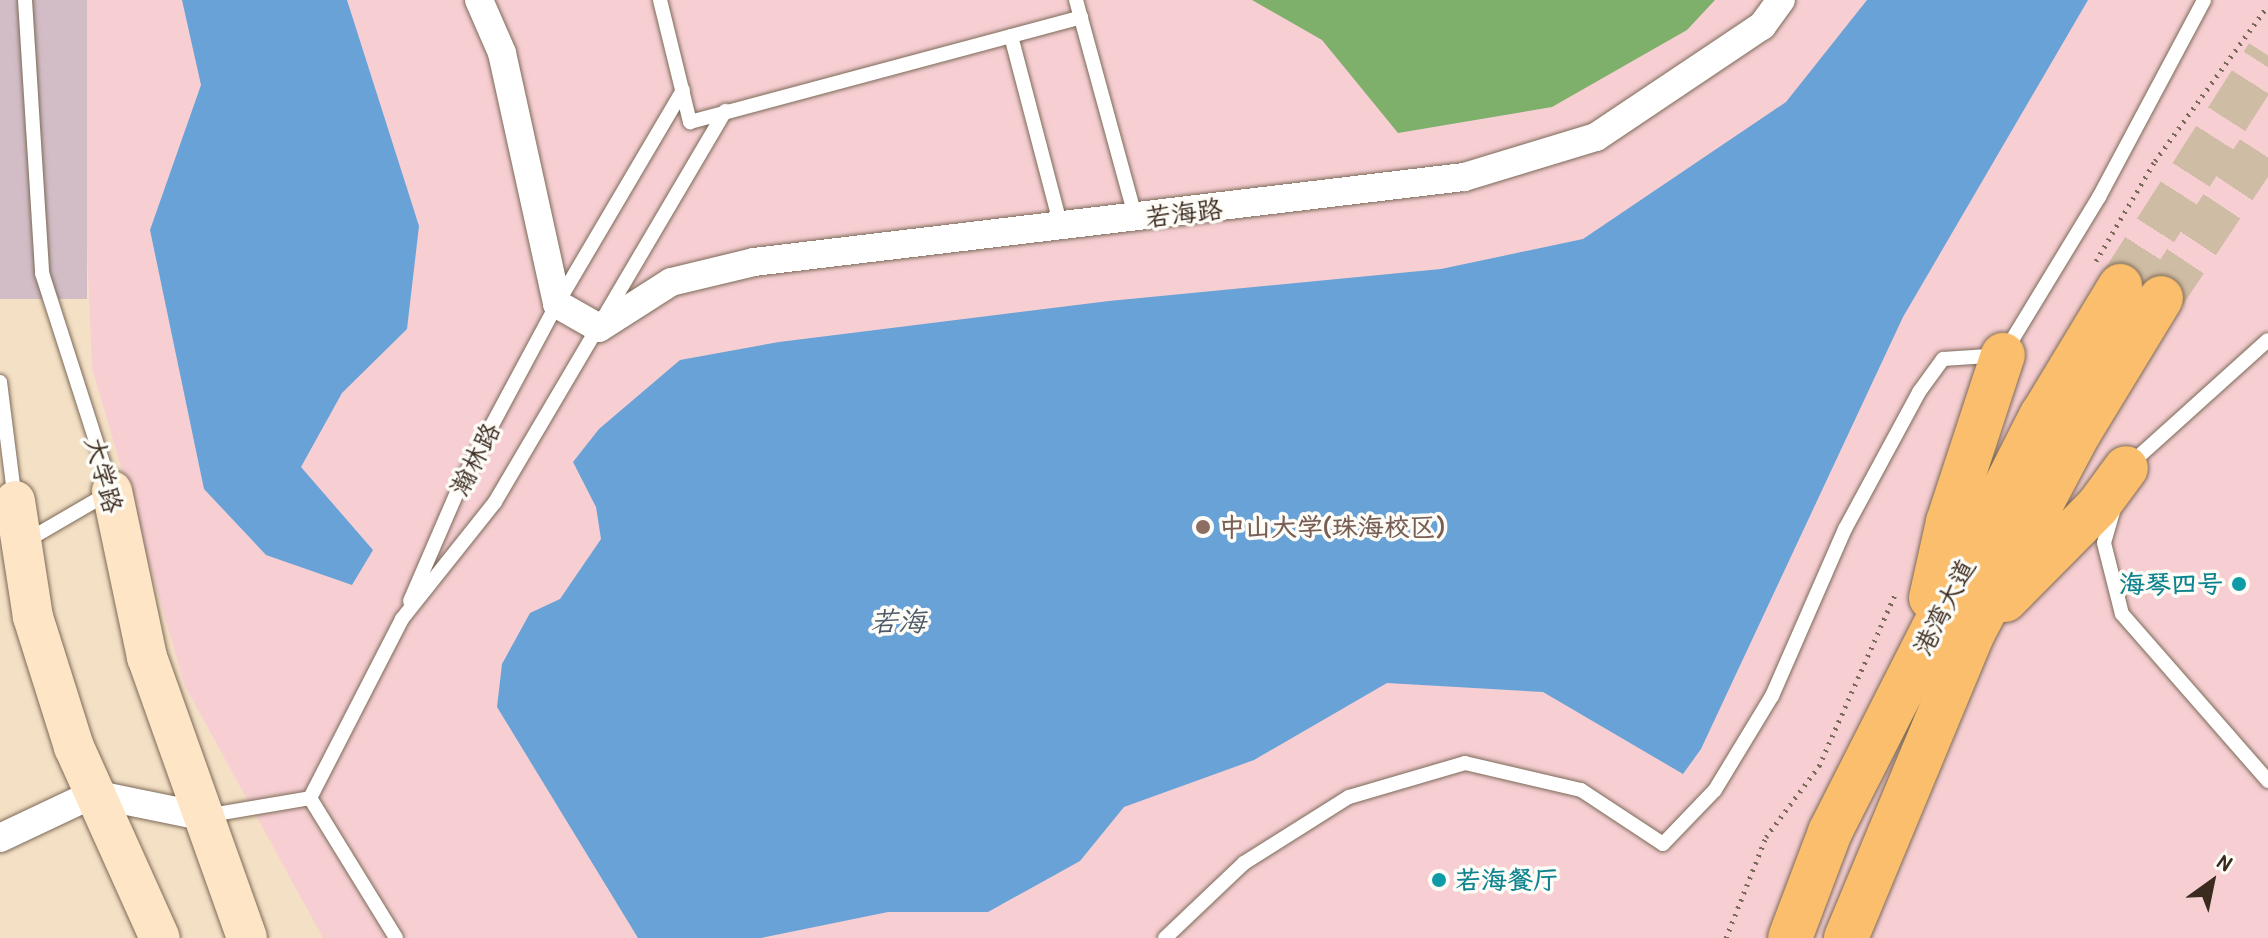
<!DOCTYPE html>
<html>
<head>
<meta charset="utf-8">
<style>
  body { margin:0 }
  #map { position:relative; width:2268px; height:938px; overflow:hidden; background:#f4e0c5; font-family:"Patrick Hand","LXGW WenKai TC",sans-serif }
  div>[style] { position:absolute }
  .built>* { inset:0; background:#f7cfd3 }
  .industrial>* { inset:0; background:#d2bdc7; transform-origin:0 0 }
  .forest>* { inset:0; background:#7eb06c }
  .water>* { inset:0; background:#68a2d7 }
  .highway-tunnel>* { height:44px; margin-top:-22px; transform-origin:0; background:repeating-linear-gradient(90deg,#cfbca4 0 44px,transparent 0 66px) }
  .path>* { height:5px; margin-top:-2.5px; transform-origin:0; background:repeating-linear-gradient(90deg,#7c6a58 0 2px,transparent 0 8px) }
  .roads { filter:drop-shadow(0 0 2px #7c6a58) drop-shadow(0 0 2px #7c6a58) }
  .lane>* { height:14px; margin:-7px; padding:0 7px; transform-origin:7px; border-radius:7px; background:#fff }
  .street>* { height:28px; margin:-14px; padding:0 14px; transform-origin:14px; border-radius:14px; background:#fff }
  .secondary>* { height:40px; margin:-20px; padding:0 20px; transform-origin:20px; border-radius:20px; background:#fde5c5 }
  .highway>* { height:44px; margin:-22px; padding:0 22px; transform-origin:22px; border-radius:22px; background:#fabe6d }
  .dots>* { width:22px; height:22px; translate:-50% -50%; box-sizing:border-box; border:4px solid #fdfcf7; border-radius:50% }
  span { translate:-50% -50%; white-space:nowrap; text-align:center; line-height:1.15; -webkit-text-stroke:7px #fdfcf7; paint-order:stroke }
  .street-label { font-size:26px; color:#3b2a1e }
  .education-label { font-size:26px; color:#785e54; font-weight:700 }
  .left { translate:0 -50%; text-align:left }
  .culture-label { font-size:26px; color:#0d838f; font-weight:700 }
  .right { translate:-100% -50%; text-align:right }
  .water-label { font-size:28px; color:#4d5a68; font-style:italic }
  .north { position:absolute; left:2172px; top:842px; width:80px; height:80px; -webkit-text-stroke:6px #fdfcf7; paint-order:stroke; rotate:33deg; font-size:22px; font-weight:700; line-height:32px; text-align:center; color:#3b2a1e }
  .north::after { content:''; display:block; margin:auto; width:28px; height:36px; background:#3b2a1e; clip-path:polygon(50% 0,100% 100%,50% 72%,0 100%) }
</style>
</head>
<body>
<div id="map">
  <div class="built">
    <div style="clip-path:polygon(87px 0,2268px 0,2268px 938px,323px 938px,185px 686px,92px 368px,82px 129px)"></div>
  </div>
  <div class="industrial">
    <div style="left:0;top:0;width:87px;height:299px"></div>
  </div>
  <div class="forest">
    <div style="clip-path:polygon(1252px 0,1715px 0,1687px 30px,1552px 107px,1398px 133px,1322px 40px)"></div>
  </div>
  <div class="water">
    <div style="clip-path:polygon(182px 0,347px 0,419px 226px,407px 329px,342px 393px,301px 467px,373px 550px,352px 585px,266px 555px,204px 489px,150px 230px,201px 85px)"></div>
    <div style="clip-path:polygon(1867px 0,2088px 0,1903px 317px,1701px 749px,1683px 774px,1543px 692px,1387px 683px,1254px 760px,1124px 807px,1080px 861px,988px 912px,888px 912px,761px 938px,638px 938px,497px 707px,502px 664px,530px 613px,560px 599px,601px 539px,596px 507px,573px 462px,599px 429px,680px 360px,779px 342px,1109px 301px,1441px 269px,1583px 239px,1786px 102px)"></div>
  </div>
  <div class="highway-tunnel">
    <div style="left:2120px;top:286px;width:274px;rotate:-57.4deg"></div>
    <div style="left:2161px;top:298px;width:193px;rotate:-56.4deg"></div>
  </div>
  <div class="path">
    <div style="left:2096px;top:261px;width:116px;rotate:-59.5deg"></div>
    <div style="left:2155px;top:161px;width:190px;rotate:-54deg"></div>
    <div style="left:1726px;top:938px;width:109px;rotate:-68.4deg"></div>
    <div style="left:1766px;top:837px;width:89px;rotate:-53.3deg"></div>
    <div style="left:1819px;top:766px;width:190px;rotate:-66.1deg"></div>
  </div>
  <div class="roads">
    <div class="lane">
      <div style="left:25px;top:0;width:274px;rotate:86.4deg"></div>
      <div style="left:42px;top:273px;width:229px;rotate:72.2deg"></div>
      <div style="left:112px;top:491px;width:99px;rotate:149.8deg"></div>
      <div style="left:660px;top:0;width:126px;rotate:76.2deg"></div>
      <div style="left:690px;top:122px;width:405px;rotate:-15deg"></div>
      <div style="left:1076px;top:0;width:227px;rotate:74.7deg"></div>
      <div style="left:1011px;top:36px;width:197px;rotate:75.3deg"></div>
      <div style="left:0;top:382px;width:119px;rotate:82.8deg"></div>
      <div style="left:2128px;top:466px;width:188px;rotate:-42deg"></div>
      <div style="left:2114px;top:508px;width:36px;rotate:106deg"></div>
      <div style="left:2104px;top:543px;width:73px;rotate:75.8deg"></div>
      <div style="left:2122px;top:614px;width:222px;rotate:48.8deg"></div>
      <div style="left:410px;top:601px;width:131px;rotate:-66.6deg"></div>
      <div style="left:462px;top:481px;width:201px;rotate:-61.8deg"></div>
      <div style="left:557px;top:304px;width:248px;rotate:-59.5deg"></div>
      <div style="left:310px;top:798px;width:164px;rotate:58.4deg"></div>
      <div style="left:205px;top:816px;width:107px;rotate:-9.7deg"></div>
      <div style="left:310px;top:798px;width:201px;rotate:-62.8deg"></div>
      <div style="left:402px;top:619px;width:149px;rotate:-51.5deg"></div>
      <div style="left:495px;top:502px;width:454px;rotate:-59.5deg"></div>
      <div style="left:1165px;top:938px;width:109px;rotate:-43.5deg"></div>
      <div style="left:1244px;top:863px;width:124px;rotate:-32.2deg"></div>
      <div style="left:1349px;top:797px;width:121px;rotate:-16.3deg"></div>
      <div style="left:1465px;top:763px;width:119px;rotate:13.1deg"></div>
      <div style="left:1581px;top:790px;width:98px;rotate:33.4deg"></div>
      <div style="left:1663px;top:844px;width:75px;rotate:-46.1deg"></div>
      <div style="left:1715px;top:790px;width:110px;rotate:-58.8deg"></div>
      <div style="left:1772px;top:696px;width:182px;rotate:-66.4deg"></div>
      <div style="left:1845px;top:529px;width:156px;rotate:-61.6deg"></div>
      <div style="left:1919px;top:392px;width:41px;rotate:-54deg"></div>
      <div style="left:1943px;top:359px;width:60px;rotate:-3.8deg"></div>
      <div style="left:2003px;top:355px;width:185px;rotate:-58.7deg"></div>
      <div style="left:2099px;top:197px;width:223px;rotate:-61.9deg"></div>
    </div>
    <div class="street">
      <div style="left:479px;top:0;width:58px;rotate:66.5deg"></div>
      <div style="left:502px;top:53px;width:257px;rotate:77.6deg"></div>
      <div style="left:557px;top:304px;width:48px;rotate:29.7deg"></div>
      <div style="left:599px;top:328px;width:85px;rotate:-32.6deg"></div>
      <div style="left:671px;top:282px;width:85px;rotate:-13.5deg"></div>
      <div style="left:754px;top:262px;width:715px;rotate:-6.83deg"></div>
      <div style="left:1464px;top:177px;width:138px;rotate:-16.9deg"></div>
      <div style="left:1596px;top:137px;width:200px;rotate:-33.8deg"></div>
      <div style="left:1762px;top:26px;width:32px;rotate:-54deg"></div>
      <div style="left:0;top:838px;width:103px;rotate:-25.3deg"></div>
      <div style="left:93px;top:794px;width:110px;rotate:11.5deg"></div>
    </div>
    <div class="secondary">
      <div style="left:112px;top:491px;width:170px;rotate:78.1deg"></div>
      <div style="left:147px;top:657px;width:298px;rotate:70.4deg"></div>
      <div style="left:15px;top:501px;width:117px;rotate:81.2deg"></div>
      <div style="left:33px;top:617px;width:136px;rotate:72.5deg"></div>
      <div style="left:74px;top:747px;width:209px;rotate:65.8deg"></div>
    </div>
    <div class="highway">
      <div style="left:1931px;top:598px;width:78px;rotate:-77.4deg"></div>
      <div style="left:1948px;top:522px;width:176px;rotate:-71.8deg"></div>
      <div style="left:2005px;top:600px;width:132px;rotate:-45.3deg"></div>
      <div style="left:2098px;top:506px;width:47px;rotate:-53.6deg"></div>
      <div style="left:1790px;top:938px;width:113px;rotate:-69.3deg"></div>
      <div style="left:1830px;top:832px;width:468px;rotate:-63.1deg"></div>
      <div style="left:2042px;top:415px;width:151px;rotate:-58.8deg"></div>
      <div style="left:1846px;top:938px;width:330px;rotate:-67.4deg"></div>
      <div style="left:1973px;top:633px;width:226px;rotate:-62.1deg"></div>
      <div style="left:2079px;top:433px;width:158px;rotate:-58.7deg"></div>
    </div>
  </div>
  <div class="dots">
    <div style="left:1203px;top:527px;background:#8d6e63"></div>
    <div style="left:2239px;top:584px;background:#0f9aa8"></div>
    <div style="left:1439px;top:880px;background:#0f9aa8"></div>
  </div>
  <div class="street-label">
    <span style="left:1184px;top:213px;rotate:-7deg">若海路</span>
    <span style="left:475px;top:459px;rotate:-63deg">瀚林路</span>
    <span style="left:104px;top:475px;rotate:75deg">大学路</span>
    <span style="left:1944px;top:607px;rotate:-63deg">港湾大道</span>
  </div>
  <div class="education-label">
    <span class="left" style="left:1219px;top:527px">中山大学(珠海校区)</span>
  </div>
  <div class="culture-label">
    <span class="right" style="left:2223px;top:584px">海琴四号</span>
    <span class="left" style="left:1455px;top:880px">若海餐厅</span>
  </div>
  <div class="water-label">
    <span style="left:898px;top:621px">若海</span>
  </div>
  <div class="north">N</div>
</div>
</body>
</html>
